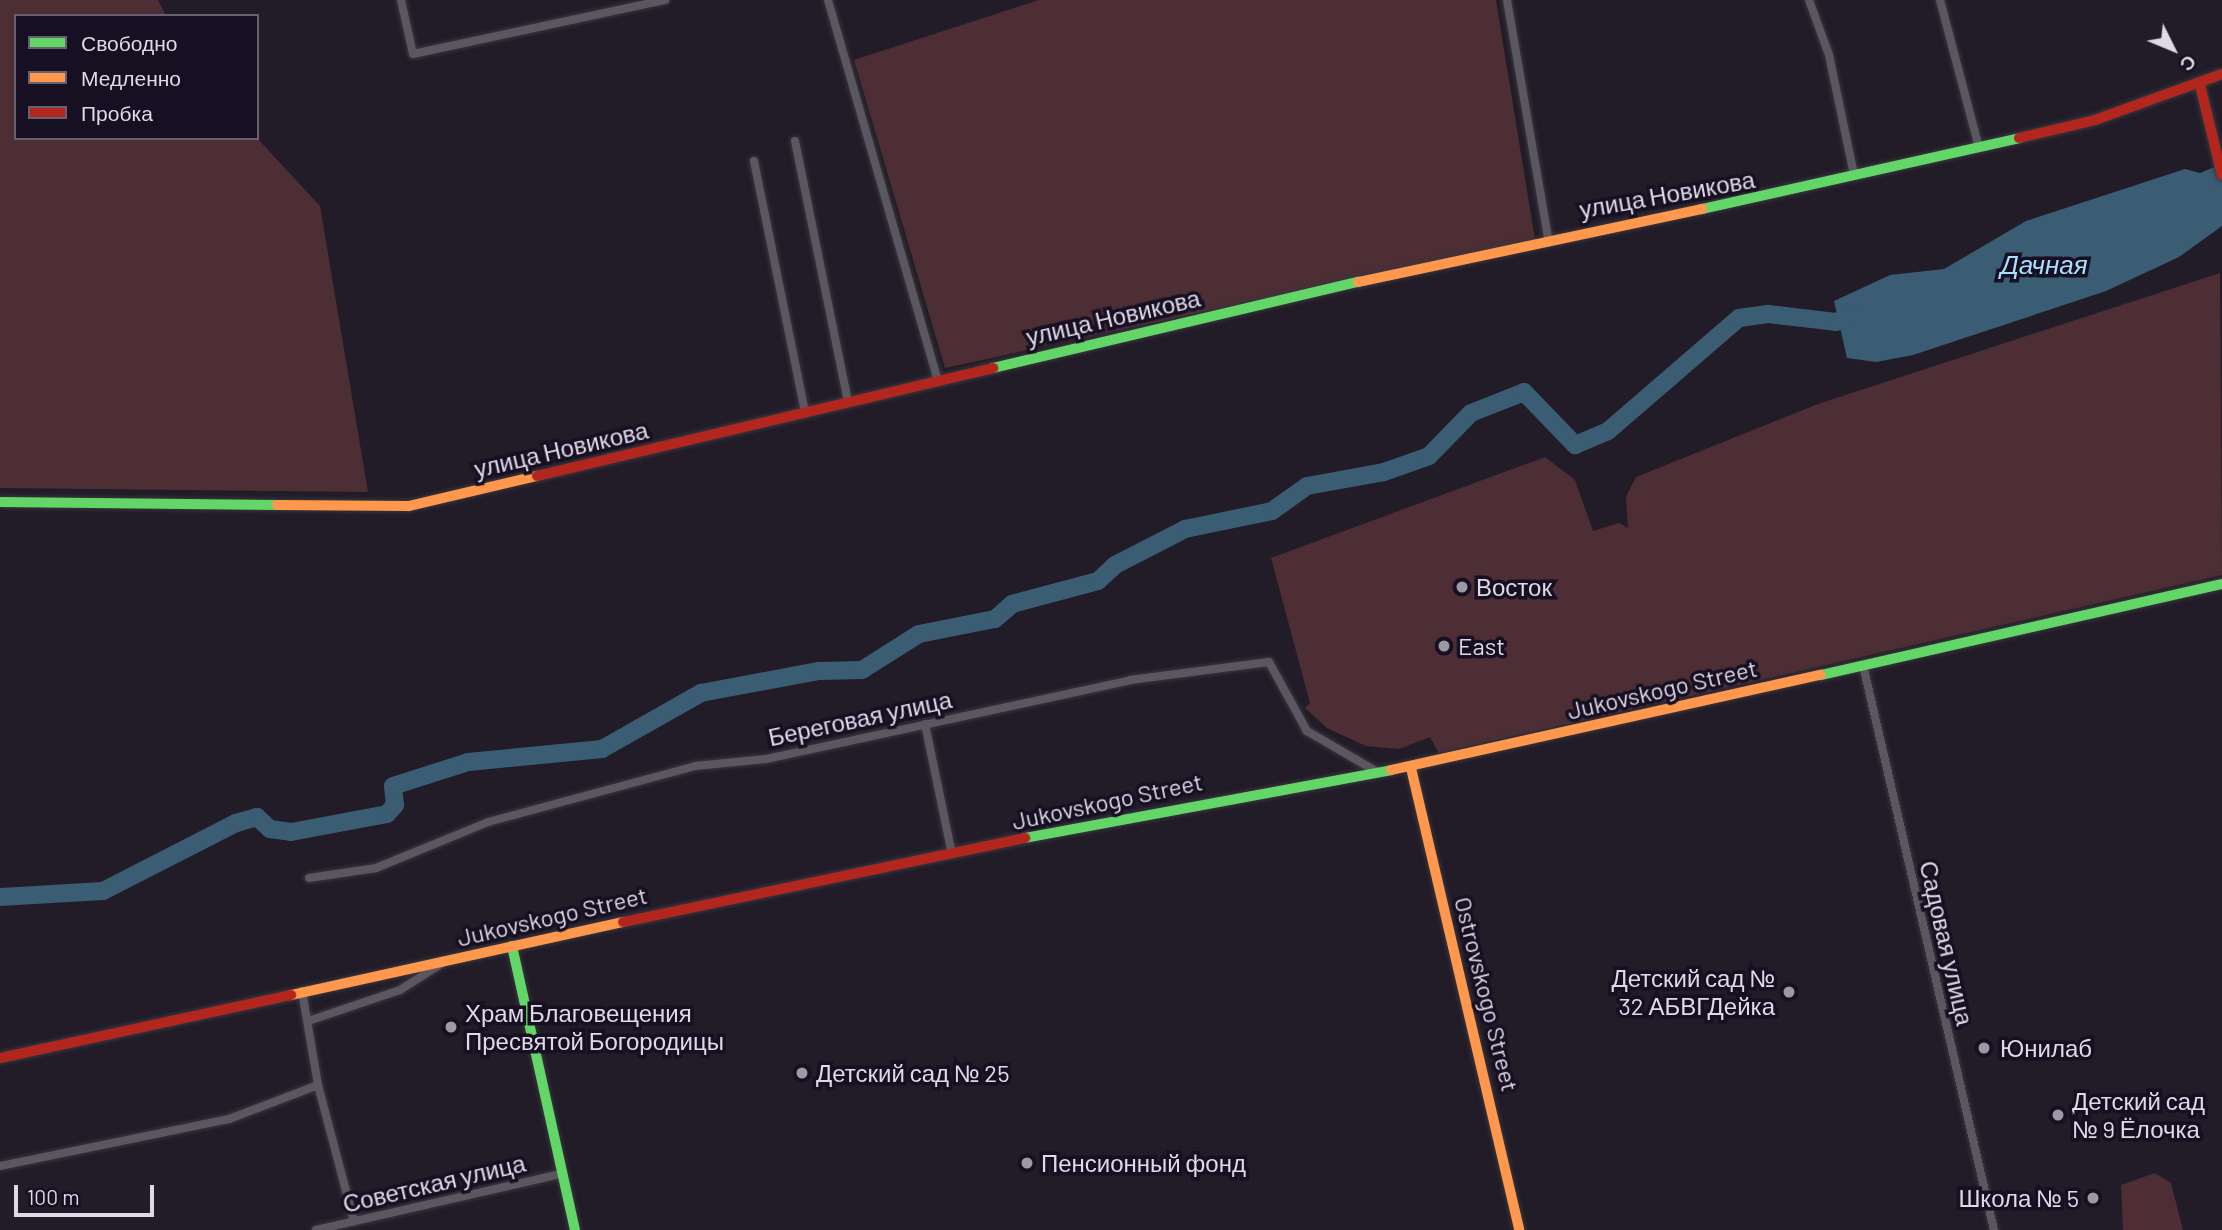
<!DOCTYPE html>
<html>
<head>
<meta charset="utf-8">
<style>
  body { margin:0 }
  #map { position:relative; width:2222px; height:1230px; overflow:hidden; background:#211c27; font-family:Barlow,sans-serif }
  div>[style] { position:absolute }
  .green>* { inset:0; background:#4d2e35 }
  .water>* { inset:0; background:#3a5d73 }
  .river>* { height:18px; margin:-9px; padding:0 9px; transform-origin:9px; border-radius:9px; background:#3a5d73 }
  .roads { filter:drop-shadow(0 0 2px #39363e) drop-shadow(0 0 2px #39363e) }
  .street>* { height:8px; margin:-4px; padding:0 4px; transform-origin:4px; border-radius:4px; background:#5b5760 }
  .fast>* { height:10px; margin:-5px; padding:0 5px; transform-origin:5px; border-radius:5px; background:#63d668 }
  .slow>* { height:10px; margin:-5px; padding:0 5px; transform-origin:5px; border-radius:5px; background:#ff974d }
  .jam>* { height:10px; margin:-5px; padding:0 5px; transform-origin:5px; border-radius:5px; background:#b3261e }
  .dots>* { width:19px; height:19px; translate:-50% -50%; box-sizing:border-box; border:4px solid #170f22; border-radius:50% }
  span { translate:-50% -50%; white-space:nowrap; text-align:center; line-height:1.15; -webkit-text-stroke:7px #170f22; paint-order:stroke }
  .street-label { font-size:24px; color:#dfdae8 }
  .poi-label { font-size:24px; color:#dfdae8 }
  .left { translate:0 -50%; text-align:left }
  .right { translate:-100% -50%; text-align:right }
  .water-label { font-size:26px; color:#a9defe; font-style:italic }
  .legend { position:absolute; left:14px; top:14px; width:245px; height:126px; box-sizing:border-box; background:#170f22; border:2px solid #676071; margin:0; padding:9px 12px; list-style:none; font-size:21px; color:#dfdae8 }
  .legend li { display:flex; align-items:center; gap:14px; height:35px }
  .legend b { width:35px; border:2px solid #676071 }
  .north { position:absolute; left:2138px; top:14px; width:70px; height:70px; -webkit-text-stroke:5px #170f22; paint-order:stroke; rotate:133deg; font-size:19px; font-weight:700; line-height:28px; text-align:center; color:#dfdae8 }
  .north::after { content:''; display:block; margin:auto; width:24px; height:32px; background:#dfdae8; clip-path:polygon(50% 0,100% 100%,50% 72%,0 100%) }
  .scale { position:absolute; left:14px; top:1185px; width:140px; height:32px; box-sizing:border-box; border:4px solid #dfdae8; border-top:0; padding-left:9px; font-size:21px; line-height:24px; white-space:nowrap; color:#dfdae8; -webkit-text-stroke:5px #170f22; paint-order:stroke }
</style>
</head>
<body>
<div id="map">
  <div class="green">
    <div style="clip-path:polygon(0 0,158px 0,166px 16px,16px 16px,16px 138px,257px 138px,320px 206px,368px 492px,0 488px)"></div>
    <div style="clip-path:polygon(1039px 0,1496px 0,1535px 240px,945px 368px,854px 60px)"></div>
    <div style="clip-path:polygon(2220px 273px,2222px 575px,1439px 753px,1430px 737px,1399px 749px,1366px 746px,1327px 728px,1305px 708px,1310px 703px,1271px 558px,1545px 457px,1575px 480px,1593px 531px,1619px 523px,1628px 528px,1626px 497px,1636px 477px,1818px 404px)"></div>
    <div style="clip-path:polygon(2155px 1173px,2171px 1183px,2183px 1230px,2123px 1230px,2121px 1185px)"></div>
  </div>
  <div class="water">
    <div style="clip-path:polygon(2222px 164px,2222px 226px,2179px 257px,2106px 291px,1913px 355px,1876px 362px,1847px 358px,1834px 301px,1890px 275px,1944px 269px,2026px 221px,2185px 169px,2200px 173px)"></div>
  </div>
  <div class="river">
    <div style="left:0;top:897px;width:103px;rotate:-3.3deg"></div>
    <div style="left:103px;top:891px;width:149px;rotate:-27.1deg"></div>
    <div style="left:236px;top:823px;width:22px;rotate:-16deg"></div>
    <div style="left:257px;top:817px;width:18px;rotate:43deg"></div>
    <div style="left:270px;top:829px;width:21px;rotate:8deg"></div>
    <div style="left:291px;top:832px;width:98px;rotate:-10.6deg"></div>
    <div style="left:387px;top:814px;width:12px;rotate:-48deg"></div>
    <div style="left:395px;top:805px;width:19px;rotate:-96deg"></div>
    <div style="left:393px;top:786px;width:79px;rotate:-17.7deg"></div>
    <div style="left:468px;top:762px;width:135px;rotate:-5.5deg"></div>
    <div style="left:602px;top:749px;width:114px;rotate:-29.5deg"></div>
    <div style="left:701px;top:693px;width:120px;rotate:-10.6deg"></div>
    <div style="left:819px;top:671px;width:43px;rotate:-1.3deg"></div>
    <div style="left:862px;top:670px;width:67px;rotate:-32.3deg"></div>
    <div style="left:919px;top:634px;width:77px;rotate:-11.2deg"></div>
    <div style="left:995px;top:619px;width:23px;rotate:-41deg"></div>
    <div style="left:1012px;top:604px;width:89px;rotate:-15deg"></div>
    <div style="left:1098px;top:581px;width:23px;rotate:-43deg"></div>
    <div style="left:1115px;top:565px;width:79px;rotate:-27.2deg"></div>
    <div style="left:1185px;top:529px;width:89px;rotate:-11.7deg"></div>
    <div style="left:1272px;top:511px;width:43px;rotate:-35.5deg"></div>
    <div style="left:1307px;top:486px;width:78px;rotate:-10.3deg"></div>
    <div style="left:1384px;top:472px;width:48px;rotate:-19.6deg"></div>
    <div style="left:1429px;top:456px;width:60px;rotate:-45.7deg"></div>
    <div style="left:1471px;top:413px;width:57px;rotate:-21.6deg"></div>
    <div style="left:1524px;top:392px;width:74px;rotate:46.1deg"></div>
    <div style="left:1575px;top:445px;width:36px;rotate:-23deg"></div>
    <div style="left:1608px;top:431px;width:173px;rotate:-40.8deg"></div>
    <div style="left:1739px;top:318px;width:29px;rotate:-8deg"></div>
    <div style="left:1768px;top:314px;width:68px;rotate:6.7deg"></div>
    <div style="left:1836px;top:322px;width:22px;rotate:-24deg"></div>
  </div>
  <div class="roads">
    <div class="street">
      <div style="left:401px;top:0;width:55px;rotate:77.5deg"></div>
      <div style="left:413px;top:54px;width:258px;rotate:-12.1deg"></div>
      <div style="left:828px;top:0;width:396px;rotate:73.9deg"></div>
      <div style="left:1507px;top:0;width:241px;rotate:80.2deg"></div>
      <div style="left:1809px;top:0;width:59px;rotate:70deg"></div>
      <div style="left:1829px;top:55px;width:123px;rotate:78.2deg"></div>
      <div style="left:1940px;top:0;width:153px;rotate:75.2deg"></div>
      <div style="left:795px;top:141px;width:265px;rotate:78.5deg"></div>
      <div style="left:754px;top:161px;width:256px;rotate:78.5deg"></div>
      <div style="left:1863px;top:665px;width:580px;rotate:76.95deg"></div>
      <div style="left:925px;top:724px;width:133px;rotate:78.3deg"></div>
      <div style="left:309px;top:878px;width:68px;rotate:-8.5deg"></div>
      <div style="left:376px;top:868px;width:121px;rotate:-22.3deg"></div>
      <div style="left:488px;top:822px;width:214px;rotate:-15.1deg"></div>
      <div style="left:695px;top:766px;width:71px;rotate:-5.6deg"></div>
      <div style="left:766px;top:759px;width:372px;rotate:-12.2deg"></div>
      <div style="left:1130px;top:680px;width:140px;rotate:-7.4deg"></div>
      <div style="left:1269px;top:662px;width:79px;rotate:61.2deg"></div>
      <div style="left:1307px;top:731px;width:78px;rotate:30.2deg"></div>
      <div style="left:302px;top:991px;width:95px;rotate:80.3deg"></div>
      <div style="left:318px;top:1085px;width:141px;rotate:75.2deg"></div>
      <div style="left:311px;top:1020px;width:94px;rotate:-18.6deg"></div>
      <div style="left:400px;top:990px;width:52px;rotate:-32.5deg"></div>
      <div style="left:0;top:1166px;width:234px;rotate:-11.6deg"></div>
      <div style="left:229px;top:1119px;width:95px;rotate:-20.9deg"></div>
      <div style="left:316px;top:1230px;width:251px;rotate:-12.9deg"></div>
    </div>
    <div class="fast">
      <div style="left:1702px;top:209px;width:325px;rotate:-12.6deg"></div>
      <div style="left:993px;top:368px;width:375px;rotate:-13.3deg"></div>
      <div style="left:0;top:502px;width:277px;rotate:0.6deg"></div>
      <div style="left:1821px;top:675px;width:411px;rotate:-12.8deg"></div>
      <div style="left:1025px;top:838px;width:372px;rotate:-10.5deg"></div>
      <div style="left:512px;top:946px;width:291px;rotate:77.5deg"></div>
    </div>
    <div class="slow">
      <div style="left:1358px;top:282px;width:352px;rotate:-12deg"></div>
      <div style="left:277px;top:505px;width:132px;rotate:0.4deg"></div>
      <div style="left:409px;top:506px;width:131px;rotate:-13.2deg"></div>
      <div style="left:1411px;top:768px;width:474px;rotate:76.8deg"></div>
      <div style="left:1391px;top:770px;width:440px;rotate:-12.5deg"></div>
      <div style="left:291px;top:995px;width:340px;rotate:-12.4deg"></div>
    </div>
    <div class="jam">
      <div style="left:2200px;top:85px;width:93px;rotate:76.3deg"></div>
      <div style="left:2019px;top:138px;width:78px;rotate:-13.3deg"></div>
      <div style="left:2095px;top:120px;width:135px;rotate:-19.9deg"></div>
      <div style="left:537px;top:476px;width:469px;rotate:-13.3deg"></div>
      <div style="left:623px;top:922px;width:411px;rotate:-11.8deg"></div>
      <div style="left:0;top:1058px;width:298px;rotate:-12.2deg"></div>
    </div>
  </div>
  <div class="dots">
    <div style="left:1462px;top:587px;background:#9c98a4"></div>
    <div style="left:1444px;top:646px;background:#9c98a4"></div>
    <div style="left:1789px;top:992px;background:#9c98a4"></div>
    <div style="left:451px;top:1027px;background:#9c98a4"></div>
    <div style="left:1984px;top:1048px;background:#9c98a4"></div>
    <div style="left:802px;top:1073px;background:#9c98a4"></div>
    <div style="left:2058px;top:1115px;background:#9c98a4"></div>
    <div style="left:1027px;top:1163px;background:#9c98a4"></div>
    <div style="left:2093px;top:1198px;background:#9c98a4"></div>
  </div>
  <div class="street-label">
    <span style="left:1667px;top:194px;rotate:-10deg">улица Новикова</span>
    <span style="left:1113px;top:317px;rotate:-13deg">улица Новикова</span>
    <span style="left:561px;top:449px;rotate:-13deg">улица Новикова</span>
    <span style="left:1662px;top:689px;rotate:-13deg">Jukovskogo Street</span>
    <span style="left:860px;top:718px;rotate:-12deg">Береговая улица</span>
    <span style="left:1107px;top:801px;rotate:-12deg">Jukovskogo Street</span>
    <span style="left:552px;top:916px;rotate:-13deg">Jukovskogo Street</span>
    <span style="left:1947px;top:943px;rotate:77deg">Садовая улица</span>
    <span style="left:1487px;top:994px;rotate:76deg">Ostrovskogo Street</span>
    <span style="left:434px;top:1183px;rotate:-13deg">Советская улица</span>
  </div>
  <div class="poi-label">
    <span class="left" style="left:1476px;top:587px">Восток</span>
    <span class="left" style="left:1458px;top:646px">East</span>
    <span class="right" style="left:1775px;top:992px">Детский сад №<br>32 АБВГДейка</span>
    <span class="left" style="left:465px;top:1027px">Храм Благовещения<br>Пресвятой Богородицы</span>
    <span class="left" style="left:2000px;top:1048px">Юнилаб</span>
    <span class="left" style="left:816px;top:1073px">Детский сад № 25</span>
    <span class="left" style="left:2072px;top:1115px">Детский сад<br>№ 9 Ёлочка</span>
    <span class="left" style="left:1041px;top:1163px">Пенсионный фонд</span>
    <span class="right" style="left:2079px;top:1198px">Школа № 5</span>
  </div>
  <div class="water-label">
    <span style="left:2044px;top:264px">Дачная</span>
  </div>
  <ul class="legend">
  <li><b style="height:9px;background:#63d668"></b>Свободно</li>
  <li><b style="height:9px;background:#ff974d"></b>Медленно</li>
  <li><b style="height:9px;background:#b3261e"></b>Пробка</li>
  </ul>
  <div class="north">С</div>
  <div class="scale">100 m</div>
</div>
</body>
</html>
